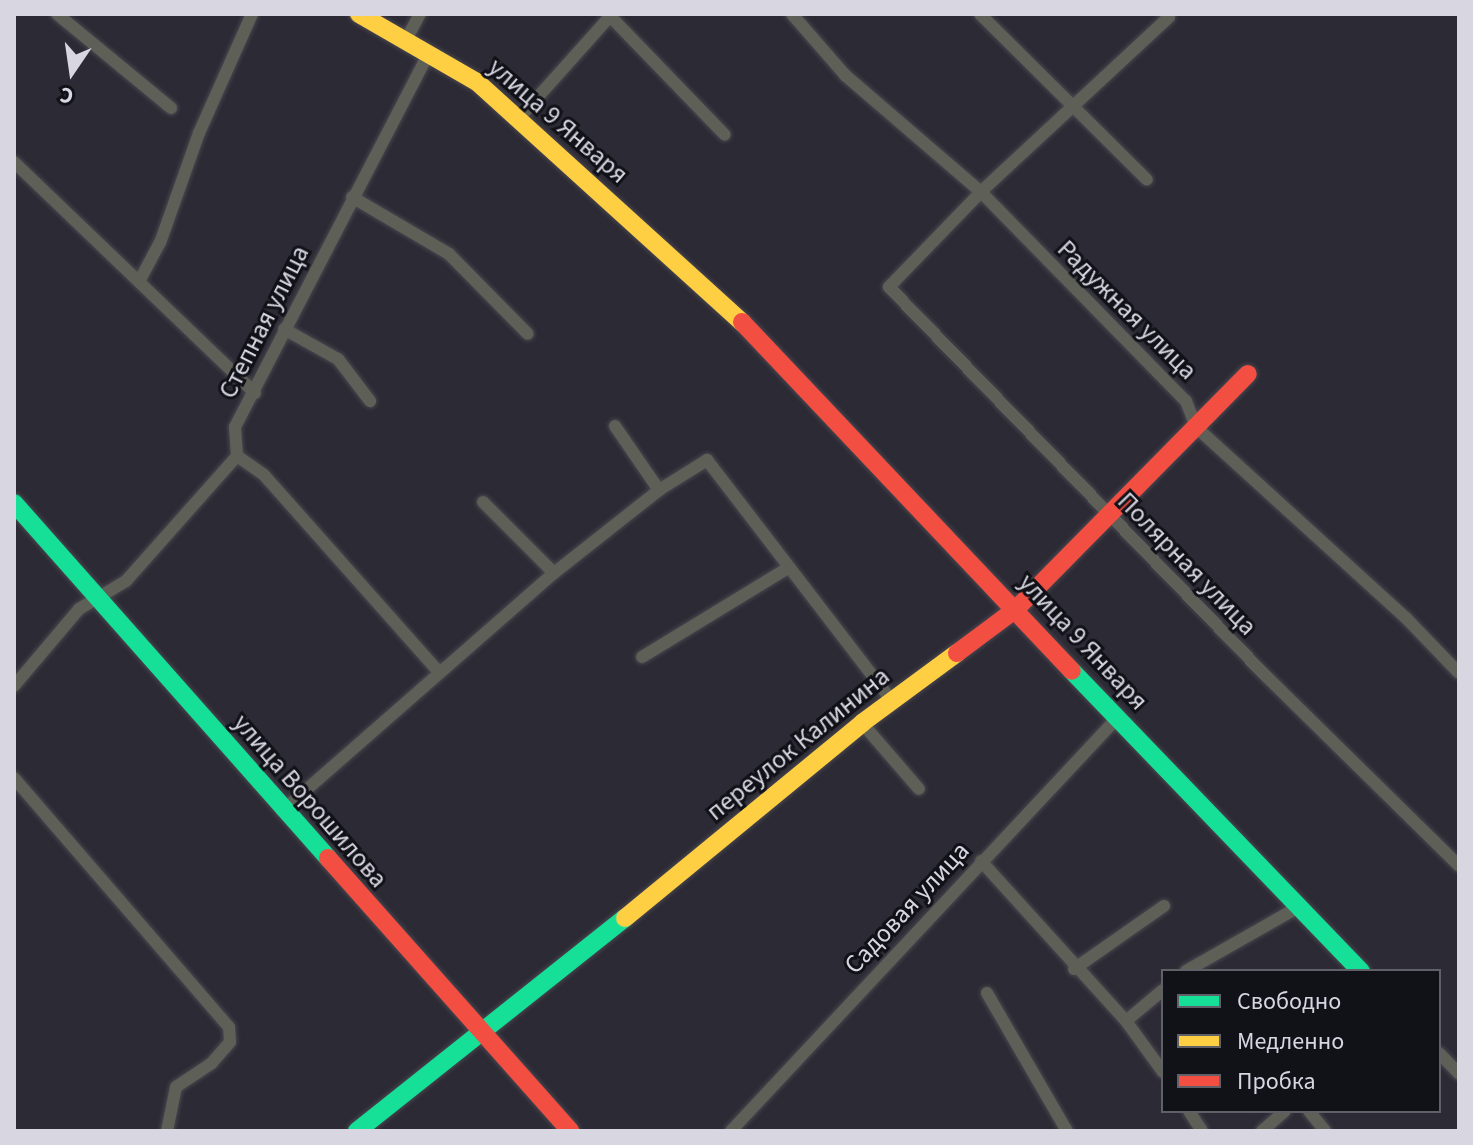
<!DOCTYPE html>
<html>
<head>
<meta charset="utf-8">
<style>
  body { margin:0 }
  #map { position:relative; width:1473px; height:1145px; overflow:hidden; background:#2c2a34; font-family:"Source Sans 3",sans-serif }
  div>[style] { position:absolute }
  .roads { filter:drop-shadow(0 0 2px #48464f) drop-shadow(0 0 2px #48464f) }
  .street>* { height:12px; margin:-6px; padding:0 6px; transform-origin:6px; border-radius:6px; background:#5e5f57 }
  .fast>* { height:18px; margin:-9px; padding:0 9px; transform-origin:9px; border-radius:9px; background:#16e098 }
  .slow>* { height:18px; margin:-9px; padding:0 9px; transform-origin:9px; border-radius:9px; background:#ffcf43 }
  .jam>* { height:18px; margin:-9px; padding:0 9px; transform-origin:9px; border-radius:9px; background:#f24e42 }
  span { translate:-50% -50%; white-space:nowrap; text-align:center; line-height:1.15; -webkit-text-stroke:6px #111118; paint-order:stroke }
  .street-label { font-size:26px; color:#d7d6e1 }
  .frame { position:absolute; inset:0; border:16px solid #d7d6e1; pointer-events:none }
  .legend { position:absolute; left:1161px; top:969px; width:280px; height:144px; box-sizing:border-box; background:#111118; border:2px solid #606068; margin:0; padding:10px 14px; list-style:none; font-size:24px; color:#d7d6e1 }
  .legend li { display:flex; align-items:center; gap:16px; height:40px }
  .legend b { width:40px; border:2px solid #606068 }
  .north { position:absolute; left:32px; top:32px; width:80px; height:80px; -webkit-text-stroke:6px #111118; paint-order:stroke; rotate:193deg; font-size:22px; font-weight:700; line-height:32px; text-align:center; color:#d7d6e1 }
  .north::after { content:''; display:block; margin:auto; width:28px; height:36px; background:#d7d6e1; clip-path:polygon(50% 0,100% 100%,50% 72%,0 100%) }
</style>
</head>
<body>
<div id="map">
  <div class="roads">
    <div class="street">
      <div style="left:57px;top:14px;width:148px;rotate:39.5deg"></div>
      <div style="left:792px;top:14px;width:81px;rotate:49deg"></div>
      <div style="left:845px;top:75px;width:179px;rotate:40.7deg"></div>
      <div style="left:981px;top:192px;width:293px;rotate:45.6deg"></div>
      <div style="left:1186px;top:401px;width:28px;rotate:69deg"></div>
      <div style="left:1196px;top:427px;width:284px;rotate:42.3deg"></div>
      <div style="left:1406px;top:618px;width:76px;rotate:46.1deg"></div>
      <div style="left:980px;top:14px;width:235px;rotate:44.8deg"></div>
      <div style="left:1166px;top:14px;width:4px;rotate:45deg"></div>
      <div style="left:1169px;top:17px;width:257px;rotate:137.1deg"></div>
      <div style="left:981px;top:192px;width:132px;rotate:134.1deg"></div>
      <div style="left:889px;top:287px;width:543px;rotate:45.9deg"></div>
      <div style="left:1267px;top:677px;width:269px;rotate:44.5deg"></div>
      <div style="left:610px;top:16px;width:165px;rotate:46deg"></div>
      <div style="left:406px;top:40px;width:30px;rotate:-62deg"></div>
      <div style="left:520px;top:117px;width:138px;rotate:-48.2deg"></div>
      <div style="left:14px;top:162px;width:334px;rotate:43.8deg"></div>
      <div style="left:352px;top:197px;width:113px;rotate:30.4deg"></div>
      <div style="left:449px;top:254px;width:112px;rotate:45.4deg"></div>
      <div style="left:141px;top:278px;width:40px;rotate:-62deg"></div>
      <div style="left:160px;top:243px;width:117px;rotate:-70.5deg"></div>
      <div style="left:199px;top:133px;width:130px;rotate:-66deg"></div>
      <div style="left:284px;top:329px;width:62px;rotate:29.1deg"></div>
      <div style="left:338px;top:359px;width:53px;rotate:52.7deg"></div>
      <div style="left:615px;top:426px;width:78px;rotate:55.5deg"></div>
      <div style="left:237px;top:456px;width:33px;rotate:35deg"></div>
      <div style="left:264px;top:475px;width:262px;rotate:48.4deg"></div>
      <div style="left:483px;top:502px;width:100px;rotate:45deg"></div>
      <div style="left:642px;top:657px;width:171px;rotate:-31.4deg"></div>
      <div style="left:14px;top:686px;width:101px;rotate:-49.8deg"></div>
      <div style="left:79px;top:609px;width:55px;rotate:-30.8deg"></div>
      <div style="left:126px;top:581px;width:167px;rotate:-48.4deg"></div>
      <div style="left:237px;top:456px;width:29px;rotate:-94deg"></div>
      <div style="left:235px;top:427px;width:422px;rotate:-62.6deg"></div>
      <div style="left:862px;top:723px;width:87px;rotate:49.2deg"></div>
      <div style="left:14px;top:778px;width:329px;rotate:49.2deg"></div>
      <div style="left:229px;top:1027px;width:15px;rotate:86deg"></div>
      <div style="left:230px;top:1042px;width:28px;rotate:131deg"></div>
      <div style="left:212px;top:1063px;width:43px;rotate:146.3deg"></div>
      <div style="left:176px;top:1087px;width:45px;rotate:101.6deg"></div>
      <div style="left:282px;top:811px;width:361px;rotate:-41.2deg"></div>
      <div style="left:554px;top:573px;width:134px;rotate:-38.3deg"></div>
      <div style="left:659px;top:490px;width:57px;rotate:-32deg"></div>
      <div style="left:707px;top:460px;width:304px;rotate:52.5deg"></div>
      <div style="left:981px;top:861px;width:216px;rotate:47.8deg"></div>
      <div style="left:1126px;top:1021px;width:63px;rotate:54deg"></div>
      <div style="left:1074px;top:969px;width:110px;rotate:-35deg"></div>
      <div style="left:1186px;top:971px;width:128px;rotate:-29.6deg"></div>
      <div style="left:987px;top:993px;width:160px;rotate:59.9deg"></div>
      <div style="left:1126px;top:1021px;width:48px;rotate:-40deg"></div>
      <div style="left:1439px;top:1053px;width:29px;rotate:46deg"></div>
      <div style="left:1189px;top:1111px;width:24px;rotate:57deg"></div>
      <div style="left:1309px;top:1111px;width:26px;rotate:51deg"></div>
      <div style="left:731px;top:1131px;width:567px;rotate:-46.93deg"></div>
      <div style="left:1262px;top:1131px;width:30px;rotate:-41deg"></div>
    </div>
    <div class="fast">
      <div style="left:14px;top:503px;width:474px;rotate:48.5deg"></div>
      <div style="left:1072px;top:671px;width:417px;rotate:46.1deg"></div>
      <div style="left:357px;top:1131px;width:342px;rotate:-38.5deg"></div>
    </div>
    <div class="slow">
      <div style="left:359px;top:14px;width:136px;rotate:30deg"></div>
      <div style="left:477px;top:82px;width:358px;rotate:42.2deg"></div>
      <div style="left:625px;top:918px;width:307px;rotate:-39.4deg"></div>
      <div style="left:862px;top:723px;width:118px;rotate:-36.4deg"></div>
    </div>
    <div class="jam">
      <div style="left:742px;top:322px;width:480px;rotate:46.6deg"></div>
      <div style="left:957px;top:653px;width:74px;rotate:-36.7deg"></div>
      <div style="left:1016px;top:609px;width:330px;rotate:-45.4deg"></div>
      <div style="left:328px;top:858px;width:365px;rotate:48.4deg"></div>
    </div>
  </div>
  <div class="street-label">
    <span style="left:558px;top:121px;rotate:41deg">улица 9 Января</span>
    <span style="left:1127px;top:310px;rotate:45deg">Радужная улица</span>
    <span style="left:264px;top:322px;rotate:-63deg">Степная улица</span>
    <span style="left:1187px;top:564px;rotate:46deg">Полярная улица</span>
    <span style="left:1083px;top:642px;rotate:47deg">улица 9 Января</span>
    <span style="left:798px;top:744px;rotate:-39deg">переулок Калинина</span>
    <span style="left:310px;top:801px;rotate:49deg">улица Ворошилова</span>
    <span style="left:907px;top:908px;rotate:-47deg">Садовая улица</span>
  </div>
  <div class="frame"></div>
  <ul class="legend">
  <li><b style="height:10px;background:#16e098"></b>Свободно</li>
  <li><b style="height:10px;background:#ffcf43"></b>Медленно</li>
  <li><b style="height:10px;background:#f24e42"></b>Пробка</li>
  </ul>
  <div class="north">С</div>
</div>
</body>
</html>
